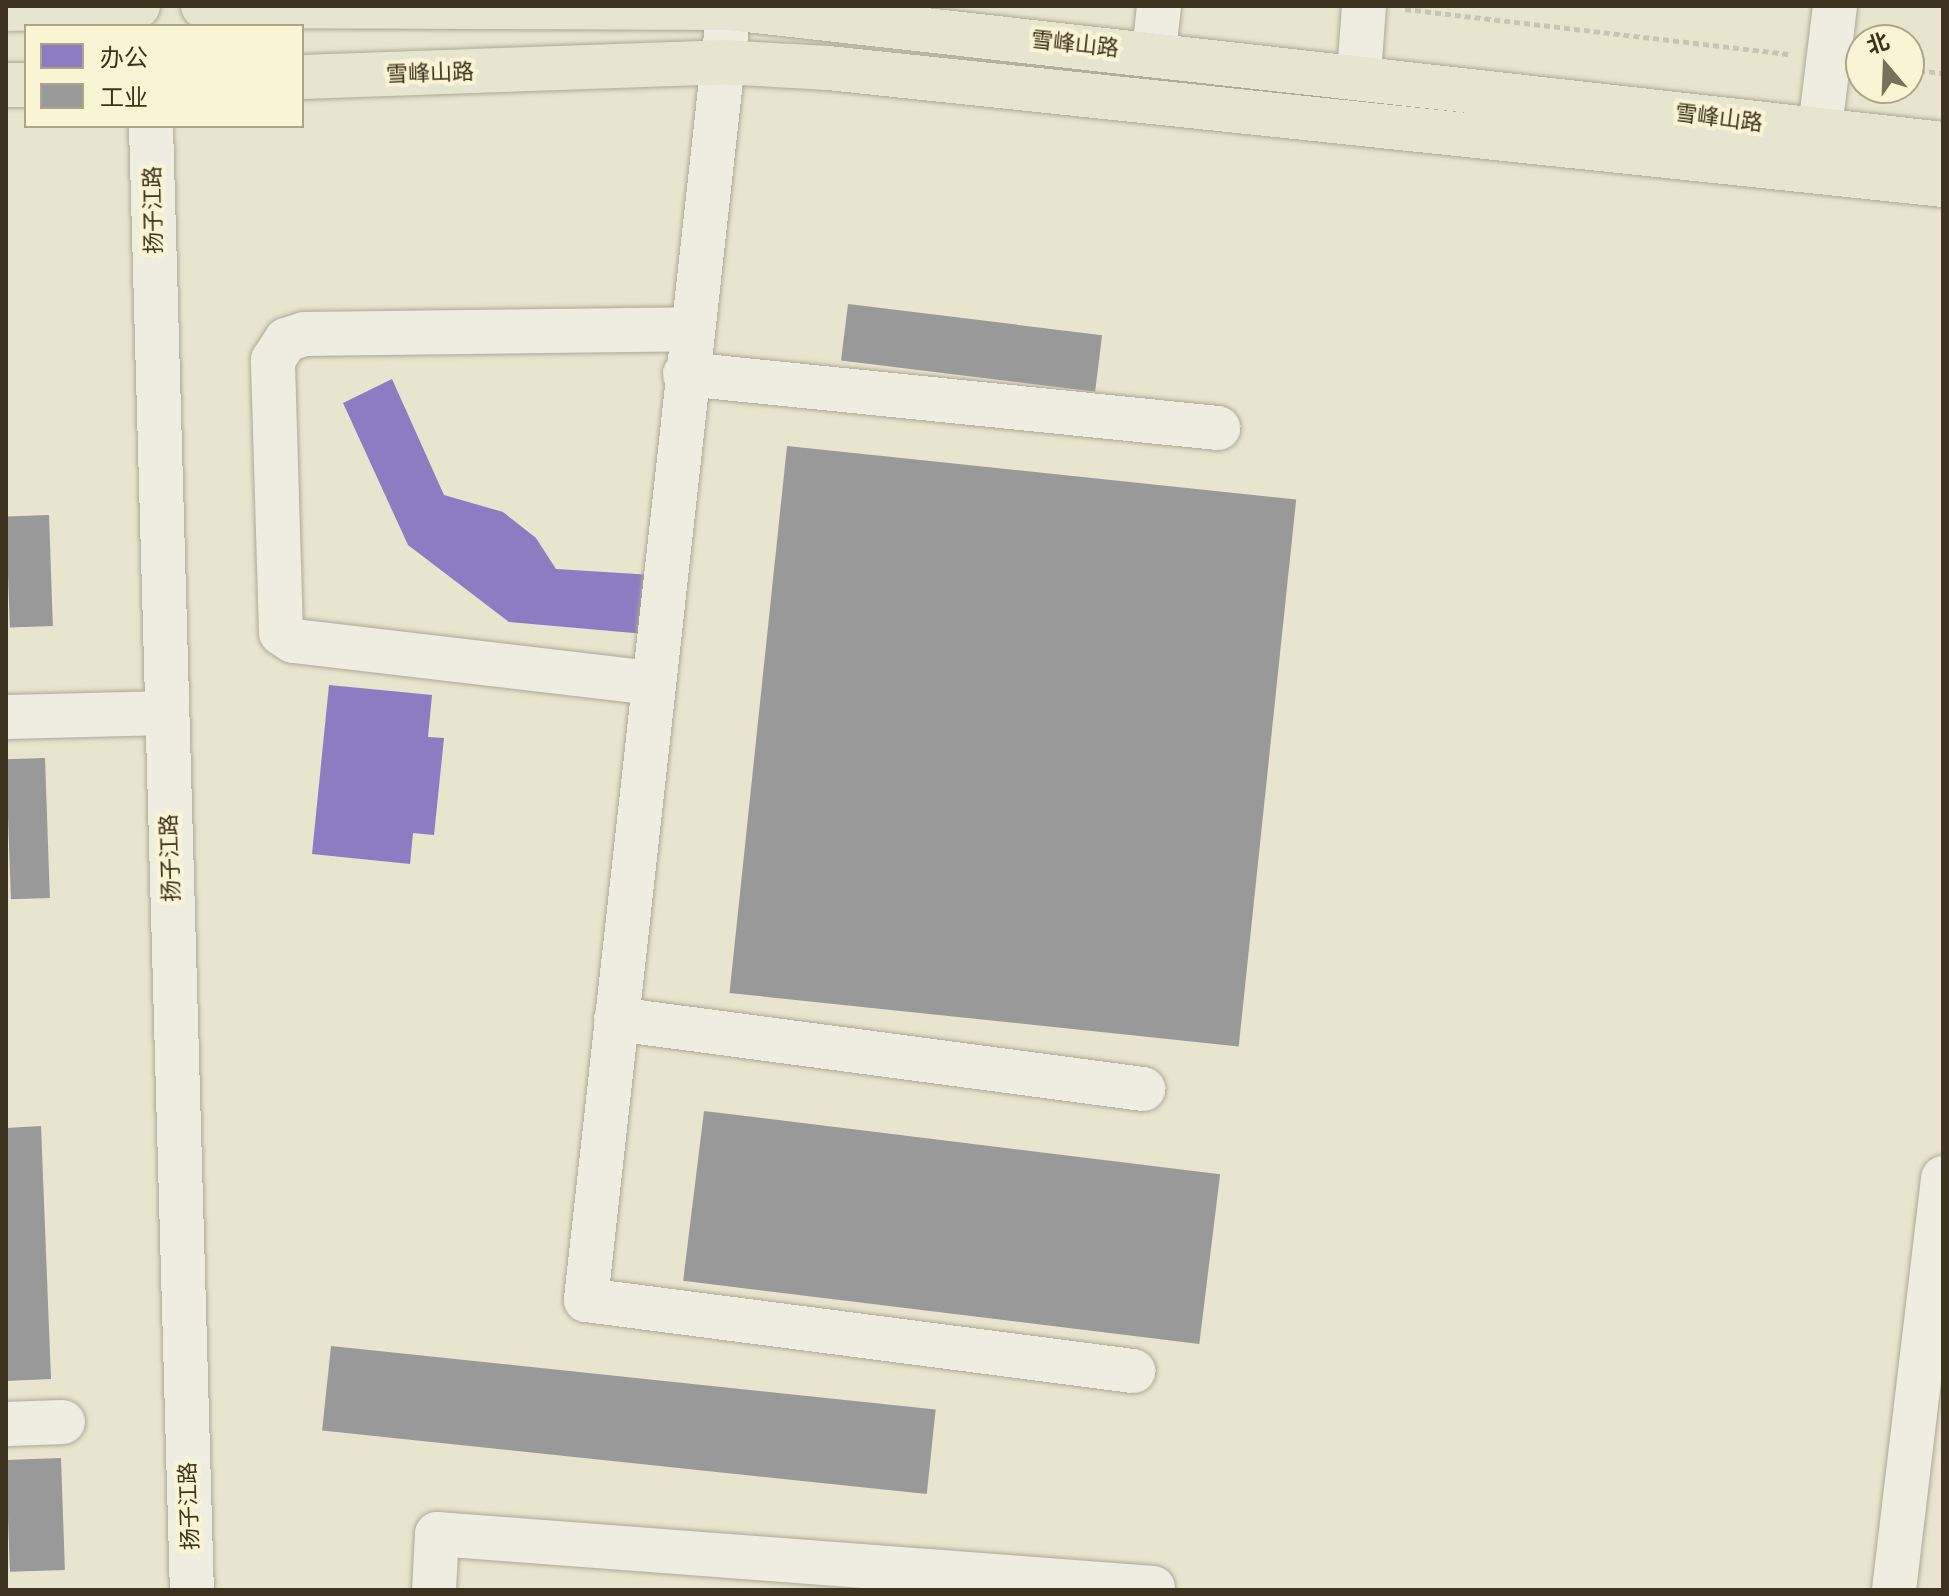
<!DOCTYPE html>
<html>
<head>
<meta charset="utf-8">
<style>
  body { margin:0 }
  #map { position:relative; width:1949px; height:1596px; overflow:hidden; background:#e8e4cd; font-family:"Source Serif 4","Noto Sans SC",serif }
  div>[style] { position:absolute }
  .offices>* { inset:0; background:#8e7cc3 }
  .industry>* { inset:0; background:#999; transform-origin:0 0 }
  .path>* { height:5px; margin-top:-2.5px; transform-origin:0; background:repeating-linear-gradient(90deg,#c8c5b6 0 6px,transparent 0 10px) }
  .roads { filter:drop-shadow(0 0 2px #ada896) drop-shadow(0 0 2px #ada896) }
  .minor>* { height:44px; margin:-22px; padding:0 22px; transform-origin:22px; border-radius:22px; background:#efece0 }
  .major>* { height:44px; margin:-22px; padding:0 22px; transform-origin:22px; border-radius:22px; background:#e7e4d0 }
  span { translate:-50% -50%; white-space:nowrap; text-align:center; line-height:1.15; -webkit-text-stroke:8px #f9f4d3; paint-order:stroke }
  .street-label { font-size:22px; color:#3d321d }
  .frame { position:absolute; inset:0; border:8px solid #3d321d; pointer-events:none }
  .legend { position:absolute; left:24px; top:24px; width:280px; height:104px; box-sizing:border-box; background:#f9f4d3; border:2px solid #aea68a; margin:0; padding:10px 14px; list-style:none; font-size:24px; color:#3d321d }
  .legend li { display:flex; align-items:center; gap:16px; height:40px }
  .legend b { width:40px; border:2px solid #aea68a }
  .north { position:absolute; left:1845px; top:24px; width:80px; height:80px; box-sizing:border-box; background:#f9f4d3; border:2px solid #aea68a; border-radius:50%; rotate:341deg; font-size:22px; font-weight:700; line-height:32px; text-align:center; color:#3d321d }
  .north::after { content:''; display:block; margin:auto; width:28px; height:36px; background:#79705b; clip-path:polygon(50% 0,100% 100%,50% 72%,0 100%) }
</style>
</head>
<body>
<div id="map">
  <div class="offices">
    <div style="clip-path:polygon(392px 379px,444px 495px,503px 512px,536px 538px,556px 569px,653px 575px,645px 634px,509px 622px,408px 545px,343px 403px)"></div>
    <div style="clip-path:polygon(329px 685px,432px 695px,428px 737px,444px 738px,434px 835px,413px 833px,410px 864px,312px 854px)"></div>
  </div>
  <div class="industry">
    <div style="left:848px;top:304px;width:256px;height:57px;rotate:7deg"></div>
    <div style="left:787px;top:446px;width:512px;height:550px;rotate:6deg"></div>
    <div style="left:49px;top:515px;width:111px;height:43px;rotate:88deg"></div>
    <div style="left:45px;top:758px;width:140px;height:39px;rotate:88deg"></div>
    <div style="left:704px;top:1111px;width:520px;height:171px;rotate:7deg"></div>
    <div style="clip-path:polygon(41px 1126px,51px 1379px,6px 1381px,6px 1128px)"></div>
    <div style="left:331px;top:1346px;width:608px;height:85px;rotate:6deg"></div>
    <div style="left:61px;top:1458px;width:112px;height:55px;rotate:88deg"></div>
  </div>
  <div class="path">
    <div style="left:1405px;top:9px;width:387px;rotate:6.7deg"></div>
    <div style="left:1909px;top:69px;width:34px;rotate:7deg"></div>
  </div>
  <div class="roads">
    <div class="minor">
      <div style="left:729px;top:8px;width:1300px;rotate:96.32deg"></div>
      <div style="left:586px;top:1300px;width:552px;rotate:7.4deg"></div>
      <div style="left:1154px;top:52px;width:46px;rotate:-83.8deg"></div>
      <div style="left:1359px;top:74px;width:68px;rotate:-85.8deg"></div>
      <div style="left:151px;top:126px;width:1465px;rotate:88.4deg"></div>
      <div style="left:1815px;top:169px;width:164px;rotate:-83deg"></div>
      <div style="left:685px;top:374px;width:536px;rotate:5.79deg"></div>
      <div style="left:652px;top:683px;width:361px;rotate:-173.3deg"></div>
      <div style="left:293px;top:641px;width:14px;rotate:-146deg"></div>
      <div style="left:281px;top:633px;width:273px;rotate:-91.7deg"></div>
      <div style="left:273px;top:360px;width:24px;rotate:-57deg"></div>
      <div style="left:286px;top:340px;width:19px;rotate:-18deg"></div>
      <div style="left:304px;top:334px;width:386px;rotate:-0.7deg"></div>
      <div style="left:6px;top:717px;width:159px;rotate:-1.4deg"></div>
      <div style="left:616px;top:1019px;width:532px;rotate:7.57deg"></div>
      <div style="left:6px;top:1424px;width:57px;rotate:-2deg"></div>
      <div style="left:434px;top:1590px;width:56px;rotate:-86.9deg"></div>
      <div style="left:437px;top:1534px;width:718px;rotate:4.31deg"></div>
      <div style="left:1894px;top:1590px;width:415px;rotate:-83.2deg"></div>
    </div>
    <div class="major">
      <div style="left:203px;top:6px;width:526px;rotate:0.22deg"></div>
      <div style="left:729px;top:8px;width:1222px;rotate:6.39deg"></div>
      <div style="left:6px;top:9px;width:132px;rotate:-1.3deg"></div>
      <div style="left:302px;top:77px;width:421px;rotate:-2deg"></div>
      <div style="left:723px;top:62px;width:105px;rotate:3.3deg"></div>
      <div style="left:828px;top:68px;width:1121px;rotate:5.99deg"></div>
      <div style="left:6px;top:85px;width:20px"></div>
    </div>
  </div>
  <div class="street-label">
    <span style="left:1075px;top:44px;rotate:6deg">雪峰山路</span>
    <span style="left:430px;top:73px;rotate:-2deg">雪峰山路</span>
    <span style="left:1719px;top:118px;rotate:7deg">雪峰山路</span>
    <span style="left:153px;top:210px;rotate:-91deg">扬子江路</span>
    <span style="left:170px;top:858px;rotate:-92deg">扬子江路</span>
    <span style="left:189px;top:1506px;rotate:-92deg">扬子江路</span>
  </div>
  <div class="frame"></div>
  <ul class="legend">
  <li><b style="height:22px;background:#8e7cc3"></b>办公</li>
  <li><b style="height:22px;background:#999"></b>工业</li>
  </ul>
  <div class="north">北</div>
</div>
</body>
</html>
